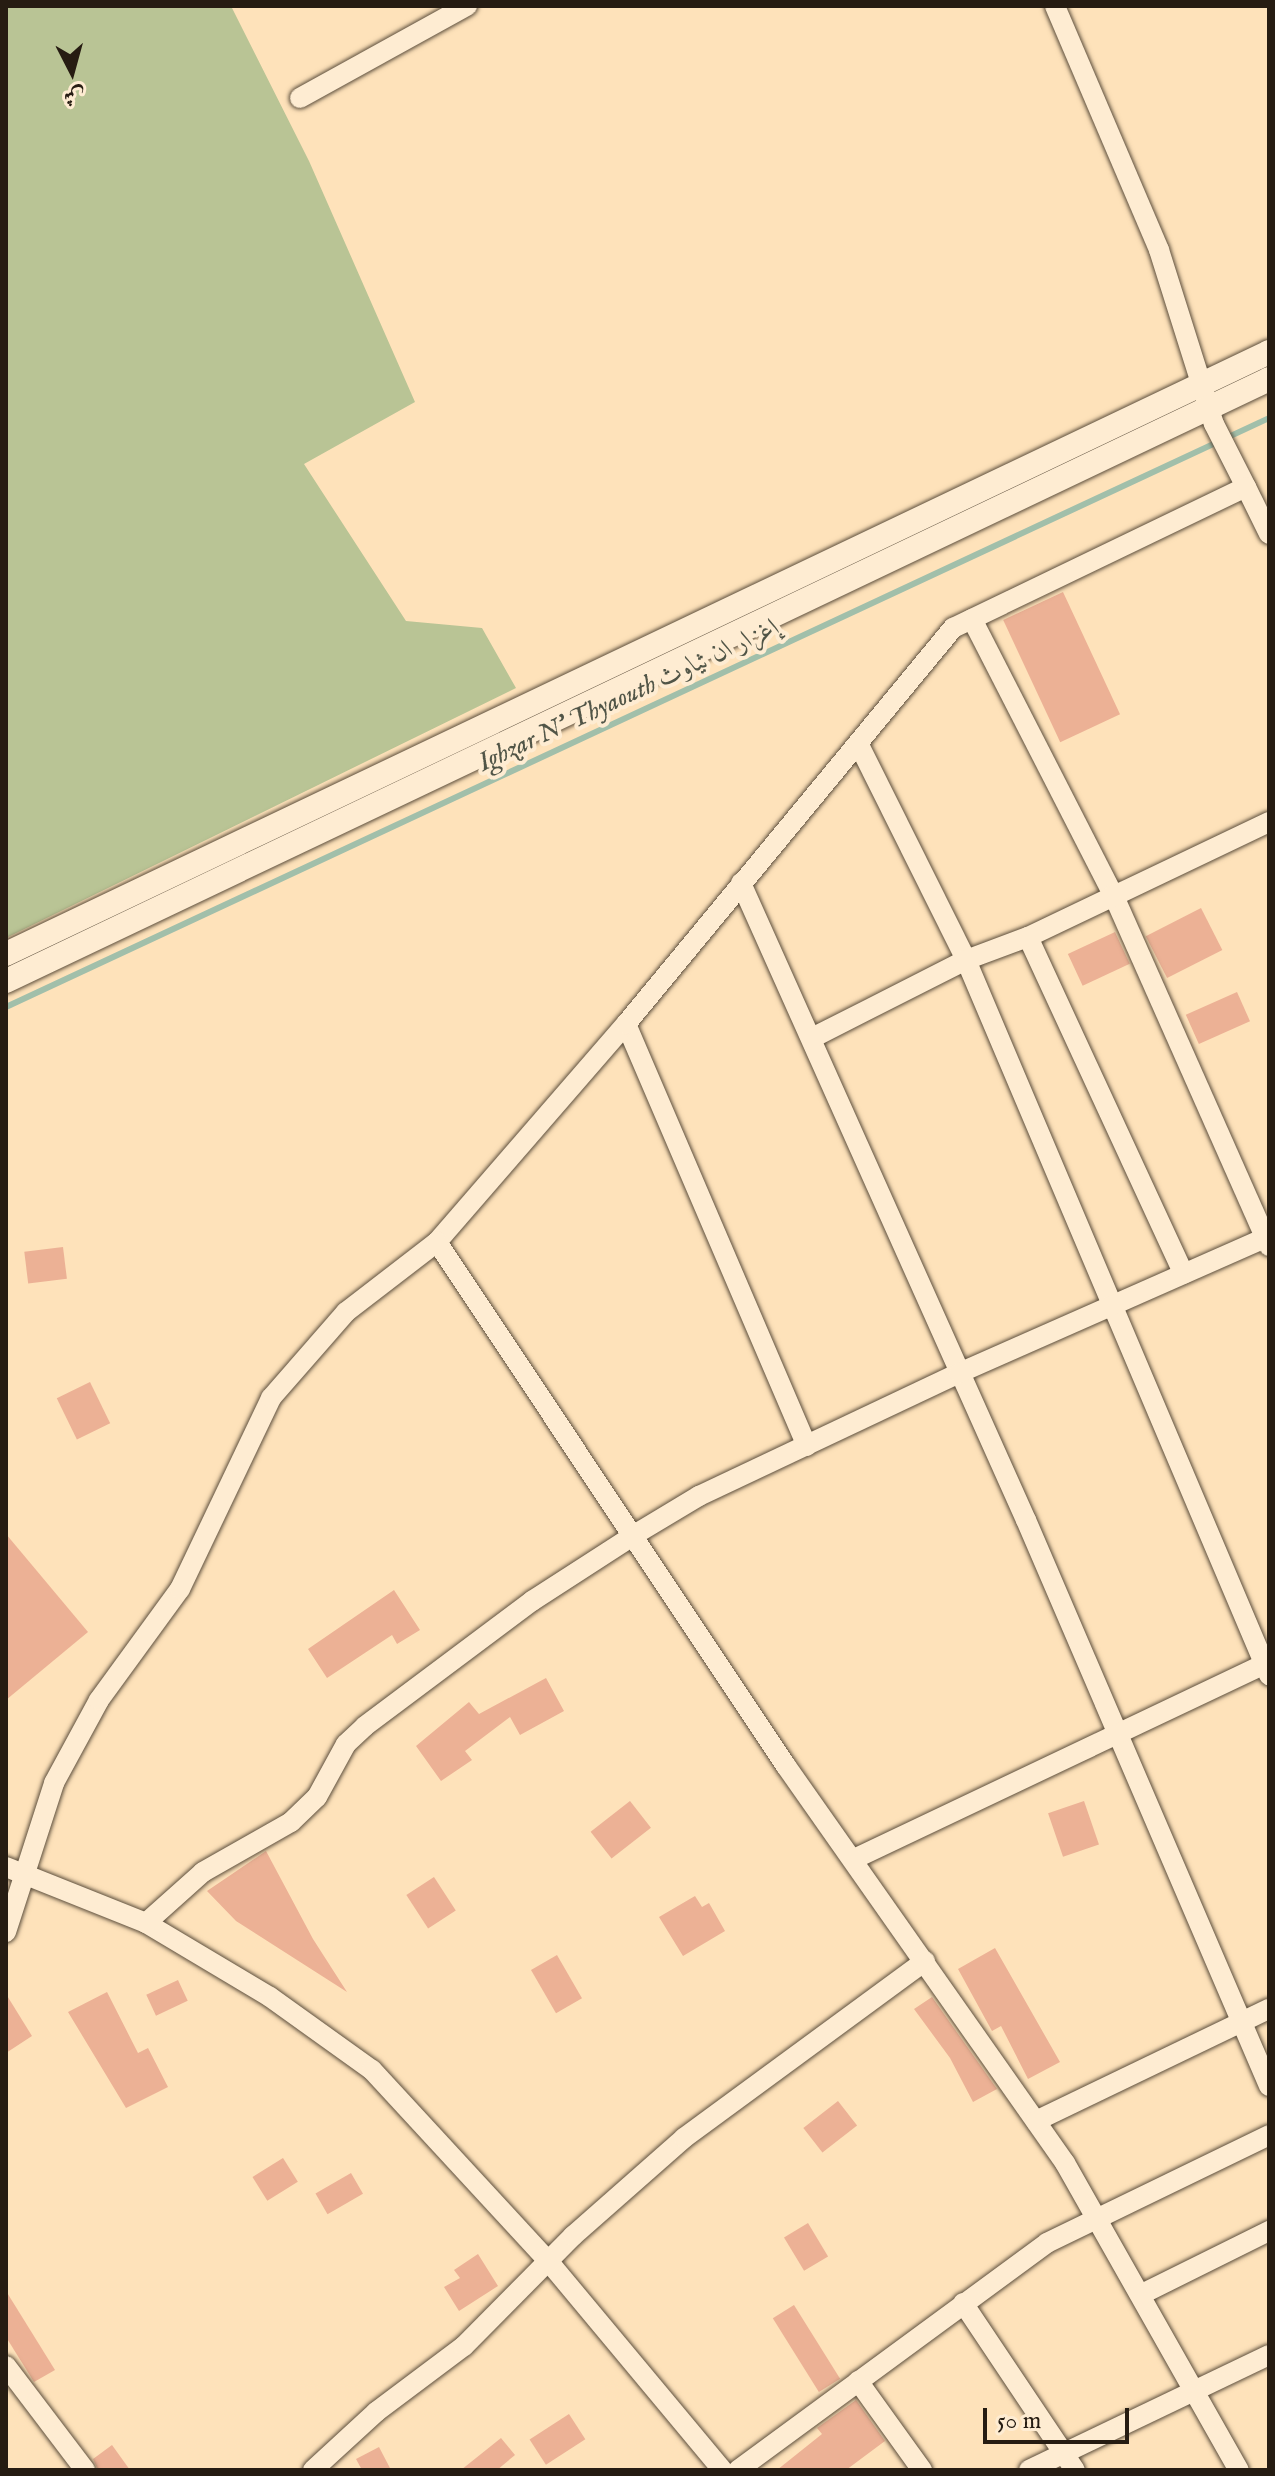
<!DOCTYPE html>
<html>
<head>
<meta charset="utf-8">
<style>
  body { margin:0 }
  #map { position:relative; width:1275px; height:2476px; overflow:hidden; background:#fee2ba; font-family:"IM FELL English",Amiri,serif }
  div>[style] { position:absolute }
  .green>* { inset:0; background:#b9c495 }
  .stream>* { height:6px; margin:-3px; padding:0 3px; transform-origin:3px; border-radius:3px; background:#a1bfaa }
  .building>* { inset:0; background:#ecb195; transform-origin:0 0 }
  .roads { filter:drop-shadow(0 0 2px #5c4e3c) drop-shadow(0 0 2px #5c4e3c) }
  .minor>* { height:20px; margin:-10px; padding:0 10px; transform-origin:10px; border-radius:10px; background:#feecd2 }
  .tertiary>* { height:24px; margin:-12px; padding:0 12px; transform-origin:12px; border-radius:12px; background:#feecd2 }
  span { translate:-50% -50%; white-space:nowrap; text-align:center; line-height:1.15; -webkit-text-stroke:8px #feecd2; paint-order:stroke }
  .water-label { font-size:26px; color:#515547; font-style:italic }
  .frame { position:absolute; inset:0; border:8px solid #261c12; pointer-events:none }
  .north { position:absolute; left:32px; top:32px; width:80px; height:80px; -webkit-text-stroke:6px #feecd2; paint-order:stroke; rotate:174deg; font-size:22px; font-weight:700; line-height:32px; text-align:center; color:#261c12 }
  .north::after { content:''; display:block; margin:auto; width:28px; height:36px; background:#261c12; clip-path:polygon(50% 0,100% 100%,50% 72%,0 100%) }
  .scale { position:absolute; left:983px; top:2408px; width:146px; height:36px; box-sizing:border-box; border:4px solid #261c12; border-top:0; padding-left:10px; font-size:24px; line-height:28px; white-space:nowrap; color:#261c12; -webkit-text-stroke:6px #feecd2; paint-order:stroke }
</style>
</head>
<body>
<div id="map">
  <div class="green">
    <div style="clip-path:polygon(6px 6px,231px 6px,309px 161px,415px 402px,304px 464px,406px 621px,482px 628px,516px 688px,6px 938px)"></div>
  </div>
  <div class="stream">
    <div style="left:6px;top:1007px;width:1394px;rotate:-25deg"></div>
  </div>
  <div class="building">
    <div style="left:1063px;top:592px;width:135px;height:66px;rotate:65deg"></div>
    <div style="left:1201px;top:908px;width:47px;height:62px;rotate:63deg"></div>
    <div style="left:1115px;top:932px;width:35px;height:52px;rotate:65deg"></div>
    <div style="left:1237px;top:992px;width:32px;height:56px;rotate:66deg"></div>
    <div style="left:63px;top:1247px;width:32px;height:39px;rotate:83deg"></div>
    <div style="left:90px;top:1382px;width:46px;height:37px;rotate:64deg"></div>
    <div style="clip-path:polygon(6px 1534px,88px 1632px,6px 1700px)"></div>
    <div style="clip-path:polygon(394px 1590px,420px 1630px,397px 1644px,392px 1635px,327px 1678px,308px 1649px)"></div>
    <div style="clip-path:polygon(546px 1678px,564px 1711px,520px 1735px,510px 1717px,465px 1751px,472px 1760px,441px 1781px,416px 1746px,469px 1702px,479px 1714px)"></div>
    <div style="left:630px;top:1801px;width:34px;height:50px;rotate:52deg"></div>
    <div style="left:1084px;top:1801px;width:46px;height:38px;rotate:71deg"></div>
    <div style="clip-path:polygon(266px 1851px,313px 1939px,347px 1992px,236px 1921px,207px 1891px)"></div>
    <div style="left:434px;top:1877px;width:40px;height:33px;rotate:57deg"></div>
    <div style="clip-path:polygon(695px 1896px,702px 1907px,709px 1903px,725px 1931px,683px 1956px,659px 1917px)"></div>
    <div style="clip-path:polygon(995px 1948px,1060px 2062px,1028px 2079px,1001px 2026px,992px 2031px,958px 1969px)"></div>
    <div style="left:557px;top:1955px;width:50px;height:30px;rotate:60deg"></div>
    <div style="left:178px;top:1980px;width:23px;height:35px;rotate:65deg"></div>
    <div style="clip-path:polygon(107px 1992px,138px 2053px,148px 2048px,168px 2087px,126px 2108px,68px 2012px)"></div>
    <div style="clip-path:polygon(6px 1994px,32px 2036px,6px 2053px)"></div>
    <div style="clip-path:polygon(932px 1997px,997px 2089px,973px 2102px,950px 2058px,914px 2009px)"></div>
    <div style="left:838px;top:2101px;width:31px;height:44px;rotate:52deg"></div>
    <div style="left:283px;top:2158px;width:28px;height:36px;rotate:58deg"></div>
    <div style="left:351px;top:2173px;width:24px;height:41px;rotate:60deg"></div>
    <div style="left:808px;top:2223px;width:39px;height:28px;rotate:59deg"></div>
    <div style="clip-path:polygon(478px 2254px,498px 2286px,459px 2311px,444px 2287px,460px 2278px,454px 2270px)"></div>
    <div style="clip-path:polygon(6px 2291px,55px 2370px,34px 2382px,6px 2337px)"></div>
    <div style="left:794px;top:2305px;width:87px;height:25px;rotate:58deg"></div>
    <div style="clip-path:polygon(856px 2400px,885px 2441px,846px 2470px,777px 2470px,822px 2434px,817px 2428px)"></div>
    <div style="left:569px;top:2414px;width:30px;height:47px;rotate:57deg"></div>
    <div style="clip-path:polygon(501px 2438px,515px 2455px,497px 2470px,461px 2470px)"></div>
    <div style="clip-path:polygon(112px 2445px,130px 2470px,98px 2470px,93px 2459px)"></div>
    <div style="clip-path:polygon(379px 2447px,391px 2470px,362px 2470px,356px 2459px)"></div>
  </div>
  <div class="roads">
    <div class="minor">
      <div style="left:1055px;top:6px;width:265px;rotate:66.9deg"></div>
      <div style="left:1159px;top:250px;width:182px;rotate:72.5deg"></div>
      <div style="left:1214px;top:424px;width:71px;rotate:63.1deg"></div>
      <div style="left:300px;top:98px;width:191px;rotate:-28.9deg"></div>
      <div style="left:972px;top:619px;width:309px;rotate:62.9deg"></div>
      <div style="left:1113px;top:894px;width:385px;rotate:66.1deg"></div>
      <div style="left:859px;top:745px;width:240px;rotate:63.5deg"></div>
      <div style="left:966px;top:960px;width:777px;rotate:67.03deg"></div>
      <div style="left:741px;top:883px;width:698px;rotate:65.9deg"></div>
      <div style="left:1026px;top:1520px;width:616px;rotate:66.76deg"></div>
      <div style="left:1028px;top:937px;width:371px;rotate:65.2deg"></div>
      <div style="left:626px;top:1024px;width:459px;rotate:66.8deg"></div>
      <div style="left:812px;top:1038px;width:173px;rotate:-26.9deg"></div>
      <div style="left:966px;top:960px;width:66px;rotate:-20.4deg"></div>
      <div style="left:1028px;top:937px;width:267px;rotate:-25.5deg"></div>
      <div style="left:437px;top:1242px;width:289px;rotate:-49.1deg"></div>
      <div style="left:626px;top:1024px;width:514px;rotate:-50.45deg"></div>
      <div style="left:953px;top:628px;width:325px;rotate:-25.7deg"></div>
      <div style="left:1246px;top:487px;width:52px;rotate:63.9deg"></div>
      <div style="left:854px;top:1859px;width:459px;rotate:-25.4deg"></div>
      <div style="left:6px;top:1867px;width:151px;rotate:21.8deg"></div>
      <div style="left:146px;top:1923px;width:144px;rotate:30.8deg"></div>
      <div style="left:270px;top:1997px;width:125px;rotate:35.6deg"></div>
      <div style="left:372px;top:2070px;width:261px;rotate:47.3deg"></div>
      <div style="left:549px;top:2262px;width:271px;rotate:50.2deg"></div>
      <div style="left:146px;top:1923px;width:76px;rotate:-41.8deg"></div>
      <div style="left:203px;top:1872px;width:101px;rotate:-29.6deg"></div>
      <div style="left:291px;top:1822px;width:36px;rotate:-44deg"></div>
      <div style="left:317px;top:1797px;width:60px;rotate:-61.3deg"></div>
      <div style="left:346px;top:1744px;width:26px;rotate:-43deg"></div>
      <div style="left:365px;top:1726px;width:209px;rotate:-36.8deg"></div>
      <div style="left:532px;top:1601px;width:121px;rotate:-32.9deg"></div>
      <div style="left:634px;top:1535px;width:76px;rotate:-31deg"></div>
      <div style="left:699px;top:1496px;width:288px;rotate:-25.3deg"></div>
      <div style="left:959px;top:1373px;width:339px;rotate:-23.8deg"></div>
      <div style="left:6px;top:1932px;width:157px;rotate:-72.1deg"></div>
      <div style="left:54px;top:1783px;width:94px;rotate:-61.5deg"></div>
      <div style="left:99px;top:1700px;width:137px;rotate:-53.9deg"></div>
      <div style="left:180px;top:1589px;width:212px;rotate:-64.5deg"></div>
      <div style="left:271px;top:1398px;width:114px;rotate:-48.9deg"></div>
      <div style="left:346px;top:1312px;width:115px;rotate:-37.6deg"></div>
      <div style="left:437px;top:1242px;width:630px;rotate:56.34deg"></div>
      <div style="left:786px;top:1766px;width:485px;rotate:54.9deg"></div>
      <div style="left:1065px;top:2163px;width:353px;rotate:60.5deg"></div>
      <div style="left:1036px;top:2121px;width:259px;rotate:-25.7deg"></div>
      <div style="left:1142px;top:2294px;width:142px;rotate:-26.4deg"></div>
      <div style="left:963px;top:2303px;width:201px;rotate:56.2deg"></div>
      <div style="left:6px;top:2366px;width:131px;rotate:52.8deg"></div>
      <div style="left:858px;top:2381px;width:110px;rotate:54.3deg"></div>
      <div style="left:313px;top:2470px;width:86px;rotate:-42.6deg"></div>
      <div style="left:376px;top:2412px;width:110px;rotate:-36.9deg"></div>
      <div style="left:464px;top:2346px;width:155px;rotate:-45.3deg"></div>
      <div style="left:573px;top:2236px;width:148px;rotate:-41.4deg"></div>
      <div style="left:684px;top:2138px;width:299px;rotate:-36.3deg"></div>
      <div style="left:738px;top:2470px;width:383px;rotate:-36.3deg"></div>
      <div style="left:1047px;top:2243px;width:247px;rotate:-25.9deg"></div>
      <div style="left:1029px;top:2470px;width:266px;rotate:-25.6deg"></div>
    </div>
    <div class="tertiary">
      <div style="left:6px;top:954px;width:1399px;rotate:-25.48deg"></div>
      <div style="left:6px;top:981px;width:1399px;rotate:-25.48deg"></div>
    </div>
  </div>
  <div class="water-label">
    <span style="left:629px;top:695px;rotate:-25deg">Ighzar N' Thyaouth إغزار ان ثياوث</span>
  </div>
  <div class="frame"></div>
  <div class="north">ش</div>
  <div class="scale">50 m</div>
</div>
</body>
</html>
